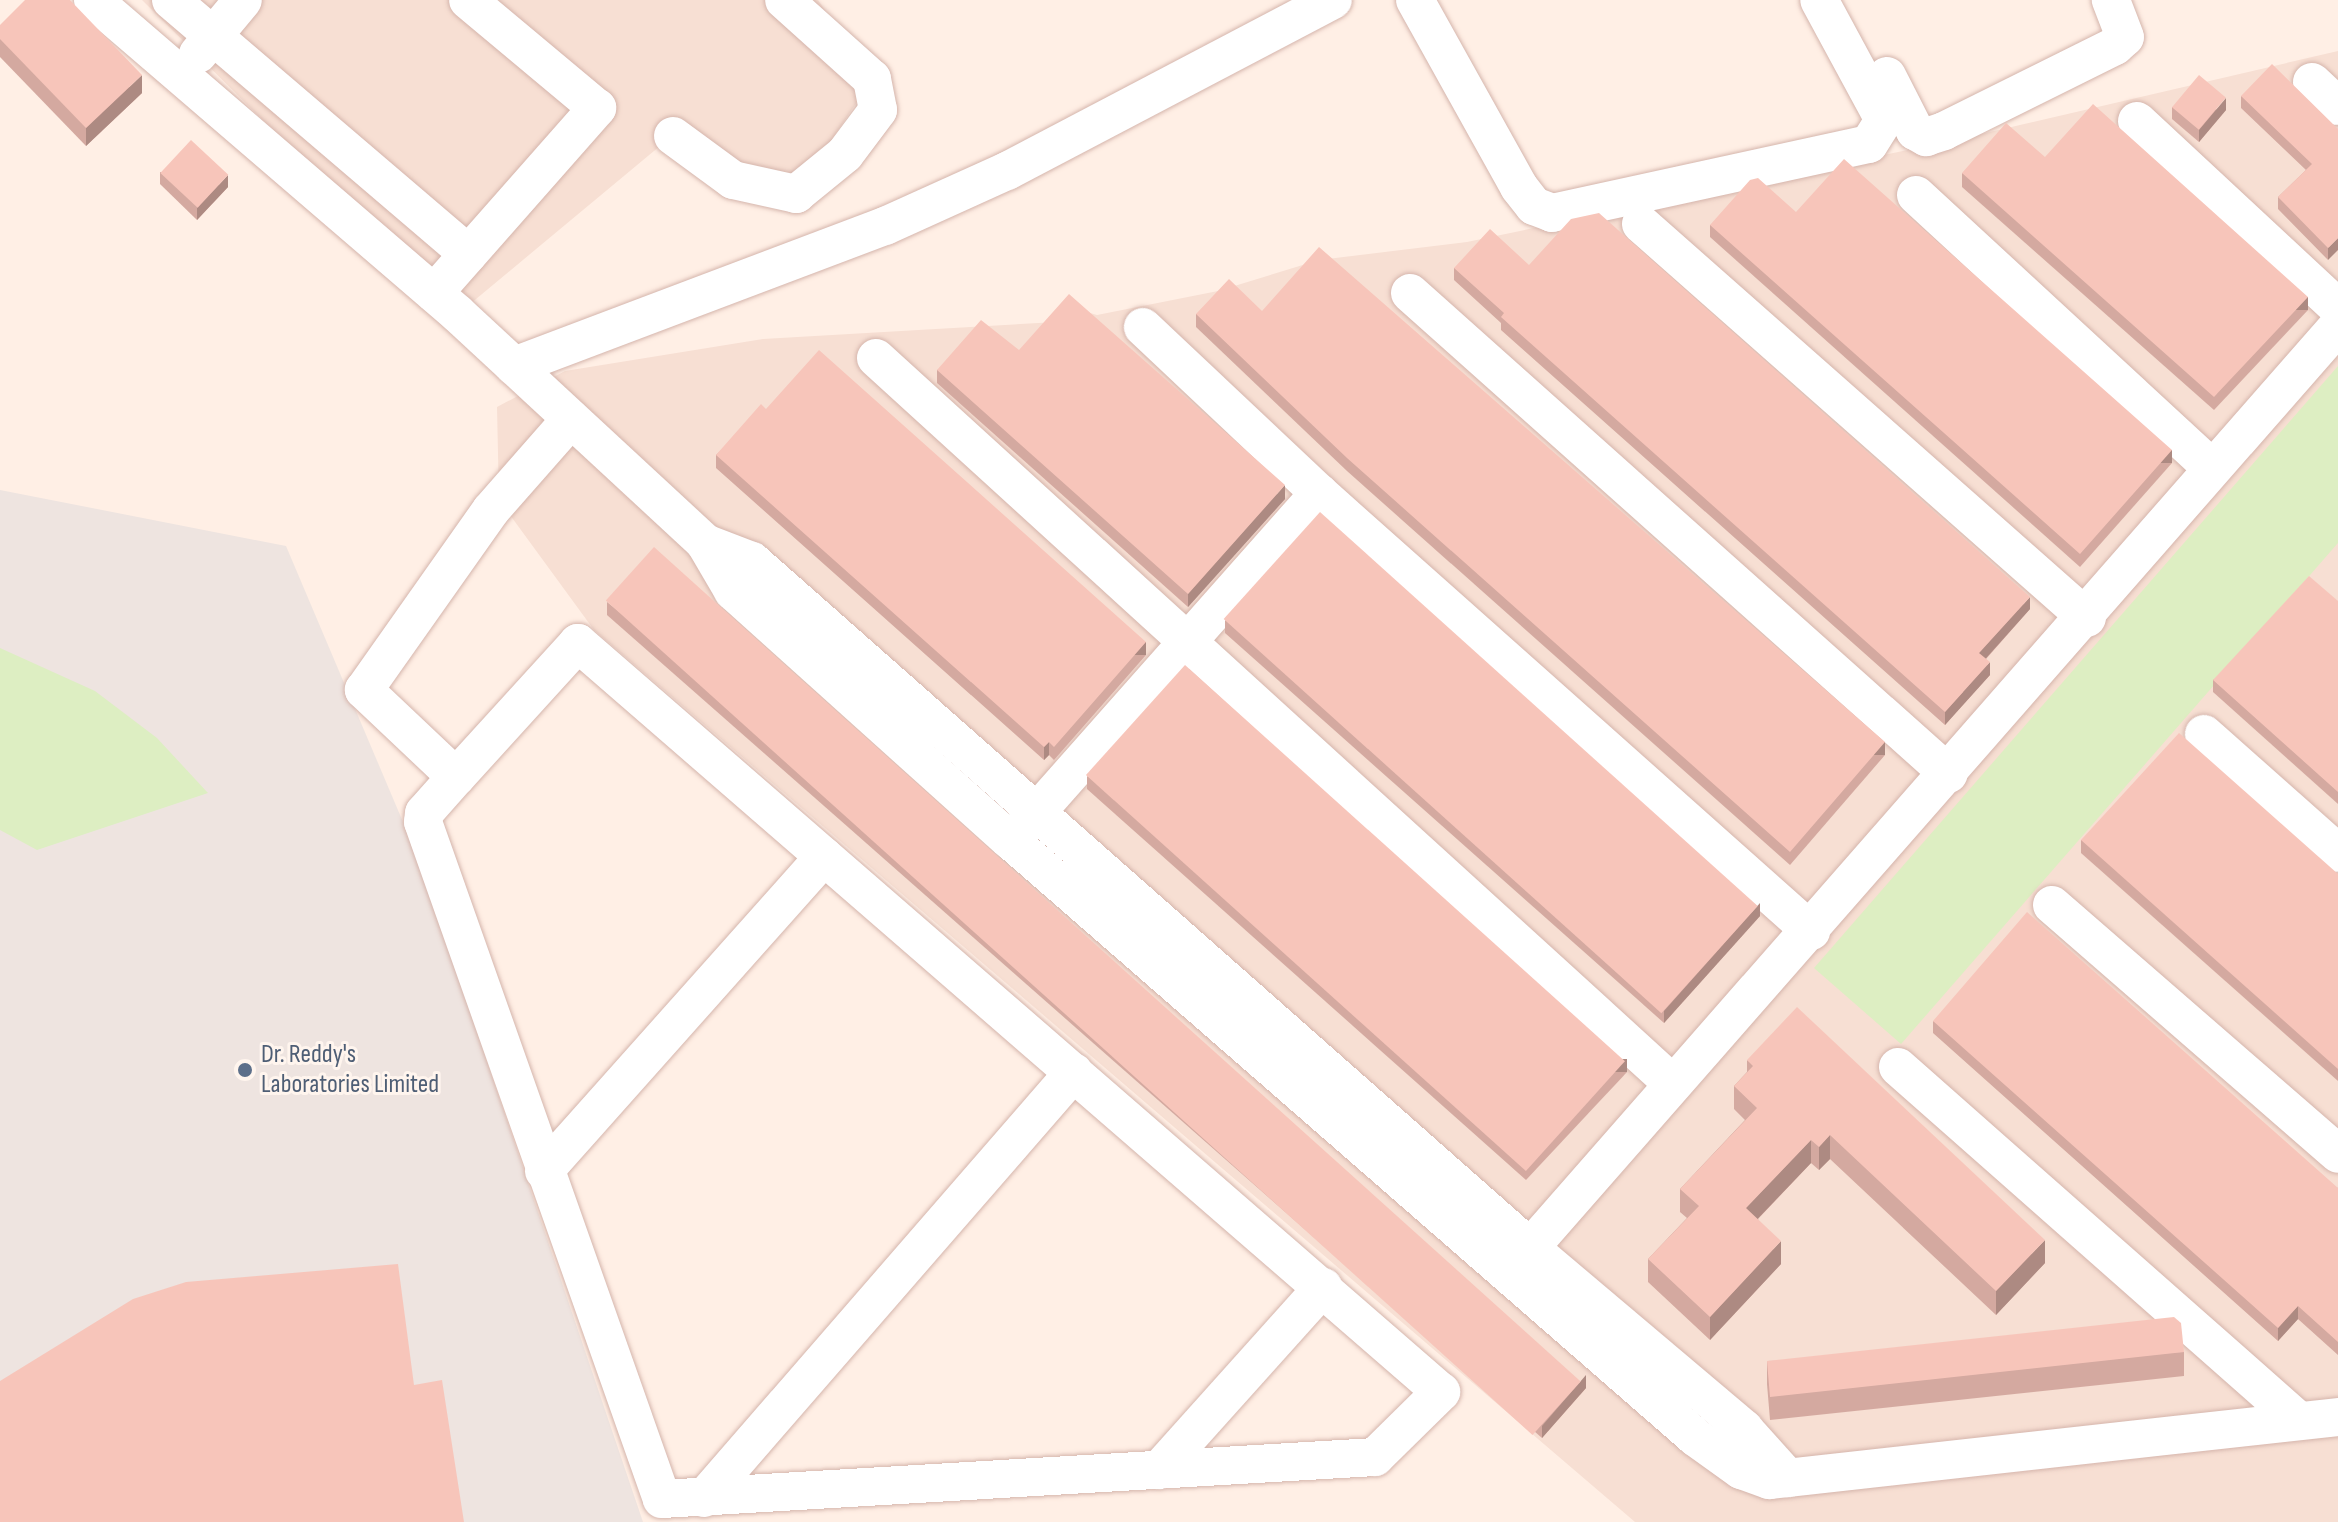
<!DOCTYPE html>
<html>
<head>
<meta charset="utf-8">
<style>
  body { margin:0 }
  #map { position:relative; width:2338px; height:1522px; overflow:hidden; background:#ffefe5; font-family:"Sofia Sans Condensed",sans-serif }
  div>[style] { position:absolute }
  .residential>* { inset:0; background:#f7dfd3 }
  .industrial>* { inset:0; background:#eee4e0 }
  .green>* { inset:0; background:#ddeec2 }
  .roads { filter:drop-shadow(0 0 2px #d5b5ac) drop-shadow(0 0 2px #d5b5ac) }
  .street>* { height:38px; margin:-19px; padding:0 19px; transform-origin:19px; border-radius:19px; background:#fff }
  .wall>* { inset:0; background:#d4a9a0 }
  .shaded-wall>* { inset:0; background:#ad8a82; transform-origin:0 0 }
  .building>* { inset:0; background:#f7c5ba; transform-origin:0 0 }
  .dots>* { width:22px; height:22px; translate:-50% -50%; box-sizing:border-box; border:4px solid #fff5ee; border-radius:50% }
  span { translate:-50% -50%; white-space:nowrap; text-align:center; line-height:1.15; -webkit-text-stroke:6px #fff5ee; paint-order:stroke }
  .service-label { font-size:26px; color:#4e5e75 }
  .left { translate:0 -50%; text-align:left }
</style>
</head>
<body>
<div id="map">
  <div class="residential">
    <div style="clip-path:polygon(142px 0,818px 0,872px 79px,796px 194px,672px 136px,458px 314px)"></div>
    <div style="clip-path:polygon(2338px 51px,2338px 1522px,1635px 1522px,594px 630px,499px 500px,497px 407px,565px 371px,763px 339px,1056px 322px,1069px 307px,1097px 315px,1218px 291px,1319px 260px,1467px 242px,1951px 141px)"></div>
  </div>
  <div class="industrial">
    <div style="clip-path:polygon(0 490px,286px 546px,417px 855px,643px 1522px,0 1522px)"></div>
  </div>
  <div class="green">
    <div style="clip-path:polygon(2338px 366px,2338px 543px,1901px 1044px,1814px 968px)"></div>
    <div style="clip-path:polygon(0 648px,95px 691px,157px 738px,208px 793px,37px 850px,0 830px)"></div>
  </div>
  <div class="roads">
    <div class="street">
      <div style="left:93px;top:0;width:481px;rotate:40.7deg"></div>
      <div style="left:458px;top:314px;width:337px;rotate:42.8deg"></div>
      <div style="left:705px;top:543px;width:56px;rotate:59.7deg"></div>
      <div style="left:733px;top:591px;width:372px;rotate:42deg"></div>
      <div style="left:1010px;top:840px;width:909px;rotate:41.07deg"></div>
      <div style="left:1695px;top:1437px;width:57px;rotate:35.7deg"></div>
      <div style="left:1741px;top:1470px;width:30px;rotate:20deg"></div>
      <div style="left:1769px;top:1480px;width:572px;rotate:-6.32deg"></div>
      <div style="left:171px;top:0;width:391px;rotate:40.5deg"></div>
      <div style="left:1415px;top:0;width:214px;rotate:60.9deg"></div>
      <div style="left:1519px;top:187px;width:24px;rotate:52deg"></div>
      <div style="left:1534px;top:206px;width:19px;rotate:21deg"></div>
      <div style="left:1552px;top:213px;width:324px;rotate:-12.3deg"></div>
      <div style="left:1869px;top:144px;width:28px;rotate:-58deg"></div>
      <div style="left:1884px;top:120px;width:136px;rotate:-118.4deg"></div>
      <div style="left:198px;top:54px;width:70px;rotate:-50.2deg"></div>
      <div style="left:1887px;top:76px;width:62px;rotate:63deg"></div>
      <div style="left:1915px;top:131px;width:13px;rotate:29deg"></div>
      <div style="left:1926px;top:137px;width:19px;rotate:-18deg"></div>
      <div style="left:1944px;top:131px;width:191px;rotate:-26.4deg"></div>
      <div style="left:2115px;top:46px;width:13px;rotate:-42deg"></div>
      <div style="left:2125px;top:37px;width:40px;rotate:-111deg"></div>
      <div style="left:2312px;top:82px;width:35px;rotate:43deg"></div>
      <div style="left:2137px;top:121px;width:275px;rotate:42.9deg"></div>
      <div style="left:673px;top:136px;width:74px;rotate:36.3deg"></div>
      <div style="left:733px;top:180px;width:65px;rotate:12.5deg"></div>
      <div style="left:796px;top:194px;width:63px;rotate:-39.2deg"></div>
      <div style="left:845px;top:154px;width:55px;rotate:-53.1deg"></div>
      <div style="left:878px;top:110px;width:32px;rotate:-101deg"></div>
      <div style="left:872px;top:79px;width:118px;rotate:-138.1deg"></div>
      <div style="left:1916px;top:195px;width:401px;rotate:42.7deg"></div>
      <div style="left:1641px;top:224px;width:595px;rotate:41.46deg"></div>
      <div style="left:434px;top:293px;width:247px;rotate:-48.6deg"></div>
      <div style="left:597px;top:108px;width:168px;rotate:-140.1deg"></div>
      <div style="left:1410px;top:293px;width:722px;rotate:41.75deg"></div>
      <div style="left:876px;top:358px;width:1078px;rotate:42.33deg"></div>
      <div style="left:514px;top:366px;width:397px;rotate:-20.7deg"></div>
      <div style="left:885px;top:226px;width:134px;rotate:-24.3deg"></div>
      <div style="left:1007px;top:171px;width:368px;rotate:-27.7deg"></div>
      <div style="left:1319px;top:493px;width:659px;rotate:41.68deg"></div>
      <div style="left:705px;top:543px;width:50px;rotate:21deg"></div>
      <div style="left:752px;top:561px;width:1036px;rotate:41.44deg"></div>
      <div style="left:1529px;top:1247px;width:282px;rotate:40.2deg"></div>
      <div style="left:1744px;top:1429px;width:66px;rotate:48.1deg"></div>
      <div style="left:2204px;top:734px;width:179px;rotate:41.6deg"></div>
      <div style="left:456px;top:777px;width:48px;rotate:131.6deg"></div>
      <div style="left:424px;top:813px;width:9px;rotate:96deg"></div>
      <div style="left:423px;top:822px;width:718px;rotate:70.56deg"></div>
      <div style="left:662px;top:1499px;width:714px;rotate:-3.37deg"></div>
      <div style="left:1375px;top:1457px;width:93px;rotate:-44.6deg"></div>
      <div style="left:1441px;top:1392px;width:1143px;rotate:-139.05deg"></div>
      <div style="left:578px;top:643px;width:181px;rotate:132.3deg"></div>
      <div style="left:456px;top:777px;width:127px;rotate:-136.6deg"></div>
      <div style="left:364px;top:690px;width:220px;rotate:-54.8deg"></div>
      <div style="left:491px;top:510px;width:121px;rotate:-48.7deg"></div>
      <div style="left:1021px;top:830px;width:450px;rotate:-48.5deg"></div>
      <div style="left:1319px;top:493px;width:242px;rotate:-136.7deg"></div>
      <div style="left:2052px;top:905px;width:379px;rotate:41deg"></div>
      <div style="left:1898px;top:1067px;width:533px;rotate:41.43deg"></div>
      <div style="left:544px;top:1171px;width:421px;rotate:-48.3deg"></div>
      <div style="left:1515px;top:1265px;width:1249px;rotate:-48.77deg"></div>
      <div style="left:1159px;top:1470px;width:246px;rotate:-48.1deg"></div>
      <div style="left:704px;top:1498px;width:564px;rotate:-49.02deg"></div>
    </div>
  </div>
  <div class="wall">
    <div style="clip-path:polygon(0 25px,142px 93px,86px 146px,0 57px)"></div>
    <div style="clip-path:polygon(2241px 96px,2338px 129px,2328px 260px,2278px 209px,2278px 197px,2306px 170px,2241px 108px)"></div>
    <div style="clip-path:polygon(2172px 107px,2226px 110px,2199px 142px,2172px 119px)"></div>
    <div style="clip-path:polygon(160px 172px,228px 187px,197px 220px,160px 184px)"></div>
    <div style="clip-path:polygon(1962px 173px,2308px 310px,2214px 410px,1962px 187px)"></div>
    <div style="clip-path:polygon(1796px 212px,2172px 463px,2080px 567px,1710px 237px,1710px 225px)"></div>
    <div style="clip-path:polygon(1529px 265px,2030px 609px,1986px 659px,1990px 675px,1945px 725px,1501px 330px,1501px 323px,1454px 280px,1454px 268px)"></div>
    <div style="clip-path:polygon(1262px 311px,1885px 755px,1790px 865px,1347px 471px,1196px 327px,1196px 314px)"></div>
    <div style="clip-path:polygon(1019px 350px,1285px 499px,1188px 607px,937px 383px,937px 370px)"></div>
    <div style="clip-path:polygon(766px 409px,1146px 655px,1054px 760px,1049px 755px,1044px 760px,716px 468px,716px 455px)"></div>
    <div style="clip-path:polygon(2338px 601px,2338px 804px,2213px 692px,2213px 680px)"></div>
    <div style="clip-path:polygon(607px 602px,1586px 1388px,1542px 1438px,607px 615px)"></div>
    <div style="clip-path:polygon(1225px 620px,1760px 916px,1664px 1023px,1225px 633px)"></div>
    <div style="clip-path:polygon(1087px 776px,1627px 1072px,1526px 1180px,1087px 789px)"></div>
    <div style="clip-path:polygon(2081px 840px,2338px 874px,2338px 1081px,2081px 853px)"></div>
    <div style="clip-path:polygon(1933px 1021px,2338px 1188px,2338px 1355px,2298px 1319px,2278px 1341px,1933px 1033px)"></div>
    <div style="clip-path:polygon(1747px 1060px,2045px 1263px,1996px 1315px,1830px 1159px,1819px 1170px,1811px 1163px,1758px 1219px,1781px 1264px,1710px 1340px,1648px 1282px,1648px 1259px,1687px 1218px,1680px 1212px,1680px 1189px,1745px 1120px,1734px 1109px,1734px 1086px,1747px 1072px)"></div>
    <div style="clip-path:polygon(2184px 1352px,2184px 1376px,1770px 1420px,1767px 1384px,1767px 1361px)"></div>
  </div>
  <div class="shaded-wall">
    <div style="clip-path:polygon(142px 75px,142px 93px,86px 146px,86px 128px)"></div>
    <div style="clip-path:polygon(2226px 98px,2226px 110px,2199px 142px,2199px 130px)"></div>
    <div style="clip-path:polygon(228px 175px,228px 187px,197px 220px,197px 208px)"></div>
    <div style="clip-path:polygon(2338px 238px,2338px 250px,2328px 260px,2328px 248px)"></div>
    <div style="left:2308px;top:297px;width:13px;height:137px;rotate:90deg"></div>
    <div style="left:2172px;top:450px;width:13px;height:139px;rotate:90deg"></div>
    <div style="clip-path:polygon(1285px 485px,1285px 499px,1188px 607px,1188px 594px)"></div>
    <div style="clip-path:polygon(2030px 597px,2030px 609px,1979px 666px,1979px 653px)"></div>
    <div style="left:1146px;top:642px;width:13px;height:140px;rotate:90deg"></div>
    <div style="clip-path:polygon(1990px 662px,1990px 675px,1945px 725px,1945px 712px)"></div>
    <div style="clip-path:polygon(1049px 742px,1049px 755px,1044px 760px,1044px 747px)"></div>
    <div style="left:1885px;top:742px;width:13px;height:145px;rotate:90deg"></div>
    <div style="clip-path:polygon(1760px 903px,1760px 916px,1664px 1023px,1664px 1011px)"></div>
    <div style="left:1627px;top:1059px;width:13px;height:148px;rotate:90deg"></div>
    <div style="clip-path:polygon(1830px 1135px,1830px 1159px,1819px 1170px,1819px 1147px)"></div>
    <div style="clip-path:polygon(1811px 1140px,1811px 1163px,1746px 1231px,1746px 1208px)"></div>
    <div style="clip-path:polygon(2045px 1240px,2045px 1263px,1996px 1315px,1996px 1291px)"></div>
    <div style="clip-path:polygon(1781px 1241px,1781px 1264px,1710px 1340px,1710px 1317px)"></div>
    <div style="clip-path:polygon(2298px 1306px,2298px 1319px,2278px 1341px,2278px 1328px)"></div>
    <div style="clip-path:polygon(1586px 1375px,1586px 1388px,1542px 1438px,1542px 1426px)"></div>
  </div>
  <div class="building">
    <div style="clip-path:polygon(25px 0,70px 0,142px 75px,86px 128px,0 39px,0 25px)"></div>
    <div style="clip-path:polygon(2272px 64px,2338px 129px,2338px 238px,2328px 248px,2278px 197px,2312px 164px,2241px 96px)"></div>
    <div style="left:2199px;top:75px;width:35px;height:42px;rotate:40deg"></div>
    <div style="clip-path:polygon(2093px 104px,2308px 297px,2214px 397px,1962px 173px,2006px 123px,2045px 157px)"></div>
    <div style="left:191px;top:140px;width:51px;height:45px;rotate:43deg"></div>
    <div style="clip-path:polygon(1844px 159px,2172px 450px,2080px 554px,1710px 225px,1750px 180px,1758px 178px,1796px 212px)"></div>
    <div style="clip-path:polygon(1599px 213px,2030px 597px,1979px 653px,1990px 662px,1945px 712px,1501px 317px,1504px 313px,1454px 268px,1490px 229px,1529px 265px,1571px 219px)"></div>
    <div style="clip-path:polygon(1319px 247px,1885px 742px,1790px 852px,1347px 458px,1196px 314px,1229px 279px,1262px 311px)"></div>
    <div style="clip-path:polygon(1069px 294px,1285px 485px,1188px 594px,937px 370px,981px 320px,1019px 350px)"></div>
    <div style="clip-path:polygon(819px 350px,1146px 642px,1054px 747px,1049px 742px,1044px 747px,716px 455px,761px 404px,766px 409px)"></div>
    <div style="left:1320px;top:512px;width:589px;height:144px;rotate:42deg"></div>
    <div style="left:654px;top:547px;width:1247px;height:72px;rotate:42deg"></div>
    <div style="clip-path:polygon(2309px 576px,2338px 601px,2338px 792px,2213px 680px)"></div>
    <div style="left:1185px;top:665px;width:592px;height:148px;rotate:42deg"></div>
    <div style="clip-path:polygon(2179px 733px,2338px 874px,2338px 1069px,2081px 840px)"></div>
    <div style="clip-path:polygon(2027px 912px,2338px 1188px,2338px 1342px,2298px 1306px,2278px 1328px,1933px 1021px)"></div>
    <div style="clip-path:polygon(1797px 1007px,2045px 1240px,1996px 1291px,1830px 1135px,1819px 1147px,1811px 1140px,1746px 1208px,1781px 1241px,1710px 1317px,1648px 1259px,1699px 1206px,1680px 1189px,1757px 1108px,1734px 1086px,1753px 1066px,1747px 1060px)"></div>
    <div style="clip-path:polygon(398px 1264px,414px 1385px,442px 1380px,464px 1522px,0 1522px,0 1381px,133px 1299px,186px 1282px)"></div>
    <div style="clip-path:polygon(2174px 1317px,2181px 1323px,2184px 1352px,1770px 1397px,1767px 1361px)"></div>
  </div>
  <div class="dots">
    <div style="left:245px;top:1070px;background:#5c6f8a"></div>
  </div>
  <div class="service-label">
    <span class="left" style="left:261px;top:1070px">Dr. Reddy's<br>Laboratories Limited</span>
  </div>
</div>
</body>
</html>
